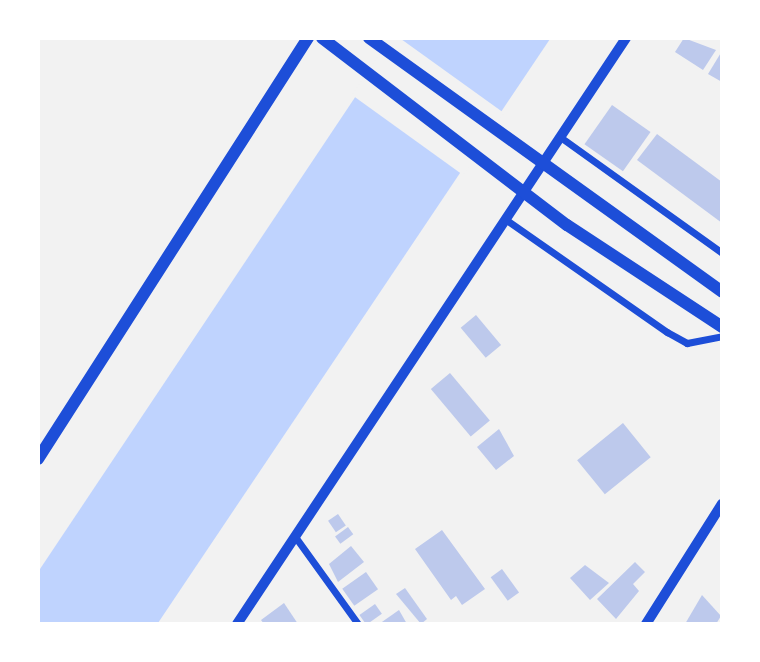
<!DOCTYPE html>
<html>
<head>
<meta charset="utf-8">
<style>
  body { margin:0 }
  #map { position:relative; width:760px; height:662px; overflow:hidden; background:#f2f2f2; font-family:"Nunito Sans",sans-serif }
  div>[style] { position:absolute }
  .water>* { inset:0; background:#bfd3fe }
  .pier>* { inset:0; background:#f2f2f2 }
  .building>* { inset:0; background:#bdc9ec; transform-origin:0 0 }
  .minor>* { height:7px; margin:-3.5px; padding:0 3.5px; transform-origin:3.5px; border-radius:3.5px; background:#1d4ed8 }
  .tertiary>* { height:10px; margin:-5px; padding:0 5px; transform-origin:5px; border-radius:5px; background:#1d4ed8 }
  .trunk>* { height:12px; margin:-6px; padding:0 6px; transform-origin:6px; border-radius:6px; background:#1d4ed8 }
  span { translate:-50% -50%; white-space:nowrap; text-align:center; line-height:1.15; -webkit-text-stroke:7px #fff; paint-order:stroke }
  .frame { position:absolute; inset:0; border:40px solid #fff; pointer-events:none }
</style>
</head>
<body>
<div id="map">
  <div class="water">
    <div style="clip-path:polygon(394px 39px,550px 39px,158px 623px,39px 623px,38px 572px)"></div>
  </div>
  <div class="pier">
    <div style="clip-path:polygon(390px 38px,401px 39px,504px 113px,463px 175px,352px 95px)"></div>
  </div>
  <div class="building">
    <div style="clip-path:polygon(684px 38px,716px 50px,703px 70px,675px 52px)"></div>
    <div style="clip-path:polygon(722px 51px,722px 82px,708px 74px)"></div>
    <div style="left:612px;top:105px;width:47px;height:48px;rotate:35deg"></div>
    <div style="clip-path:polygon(657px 134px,722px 182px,722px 223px,637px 160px)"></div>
    <div style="left:476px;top:315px;width:39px;height:20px;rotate:50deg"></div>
    <div style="left:450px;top:373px;width:62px;height:25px;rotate:50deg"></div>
    <div style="left:623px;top:423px;width:44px;height:59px;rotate:51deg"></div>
    <div style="clip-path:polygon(499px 429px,514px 456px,496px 470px,477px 447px)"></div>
    <div style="left:338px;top:514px;width:14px;height:12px;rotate:56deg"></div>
    <div style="left:348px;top:527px;width:9px;height:16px;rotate:54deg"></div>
    <div style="clip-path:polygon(442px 530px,485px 589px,462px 605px,456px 596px,451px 600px,415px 549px)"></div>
    <div style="clip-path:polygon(351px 546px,364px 562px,338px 582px,329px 564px)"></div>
    <div style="clip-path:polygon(635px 562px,645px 572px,633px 584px,639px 591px,616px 619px,597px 599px)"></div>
    <div style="clip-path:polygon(585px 565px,609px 583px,590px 600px,570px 578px)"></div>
    <div style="left:502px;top:569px;width:29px;height:14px;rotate:54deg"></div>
    <div style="left:366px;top:572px;width:21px;height:29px;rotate:55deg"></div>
    <div style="clip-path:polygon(405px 588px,427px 619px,421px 624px,396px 594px)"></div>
    <div style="clip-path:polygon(702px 595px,721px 616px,716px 624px,685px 624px)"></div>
    <div style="clip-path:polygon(284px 603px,298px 624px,264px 624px,261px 620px)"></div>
    <div style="left:375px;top:604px;width:12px;height:19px;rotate:55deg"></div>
    <div style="clip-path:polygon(399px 610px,407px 624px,379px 624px)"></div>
  </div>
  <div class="minor">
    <div style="left:563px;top:139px;width:196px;rotate:35.6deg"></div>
    <div style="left:505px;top:219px;width:198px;rotate:34.9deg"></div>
    <div style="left:667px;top:332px;width:23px;rotate:29deg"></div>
    <div style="left:687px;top:343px;width:36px;rotate:-11deg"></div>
    <div style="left:296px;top:538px;width:106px;rotate:54.2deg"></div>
  </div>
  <div class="tertiary">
    <div style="left:237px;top:624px;width:703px;rotate:-56.42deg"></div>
    <div style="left:646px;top:624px;width:142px;rotate:-57.7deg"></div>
  </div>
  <div class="trunk">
    <div style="left:322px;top:38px;width:308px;rotate:37.4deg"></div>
    <div style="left:567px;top:225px;width:186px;rotate:33.3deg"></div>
    <div style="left:369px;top:38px;width:435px;rotate:35.7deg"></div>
    <div style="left:38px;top:459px;width:500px;rotate:-57.33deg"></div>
  </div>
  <div class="frame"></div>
</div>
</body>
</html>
